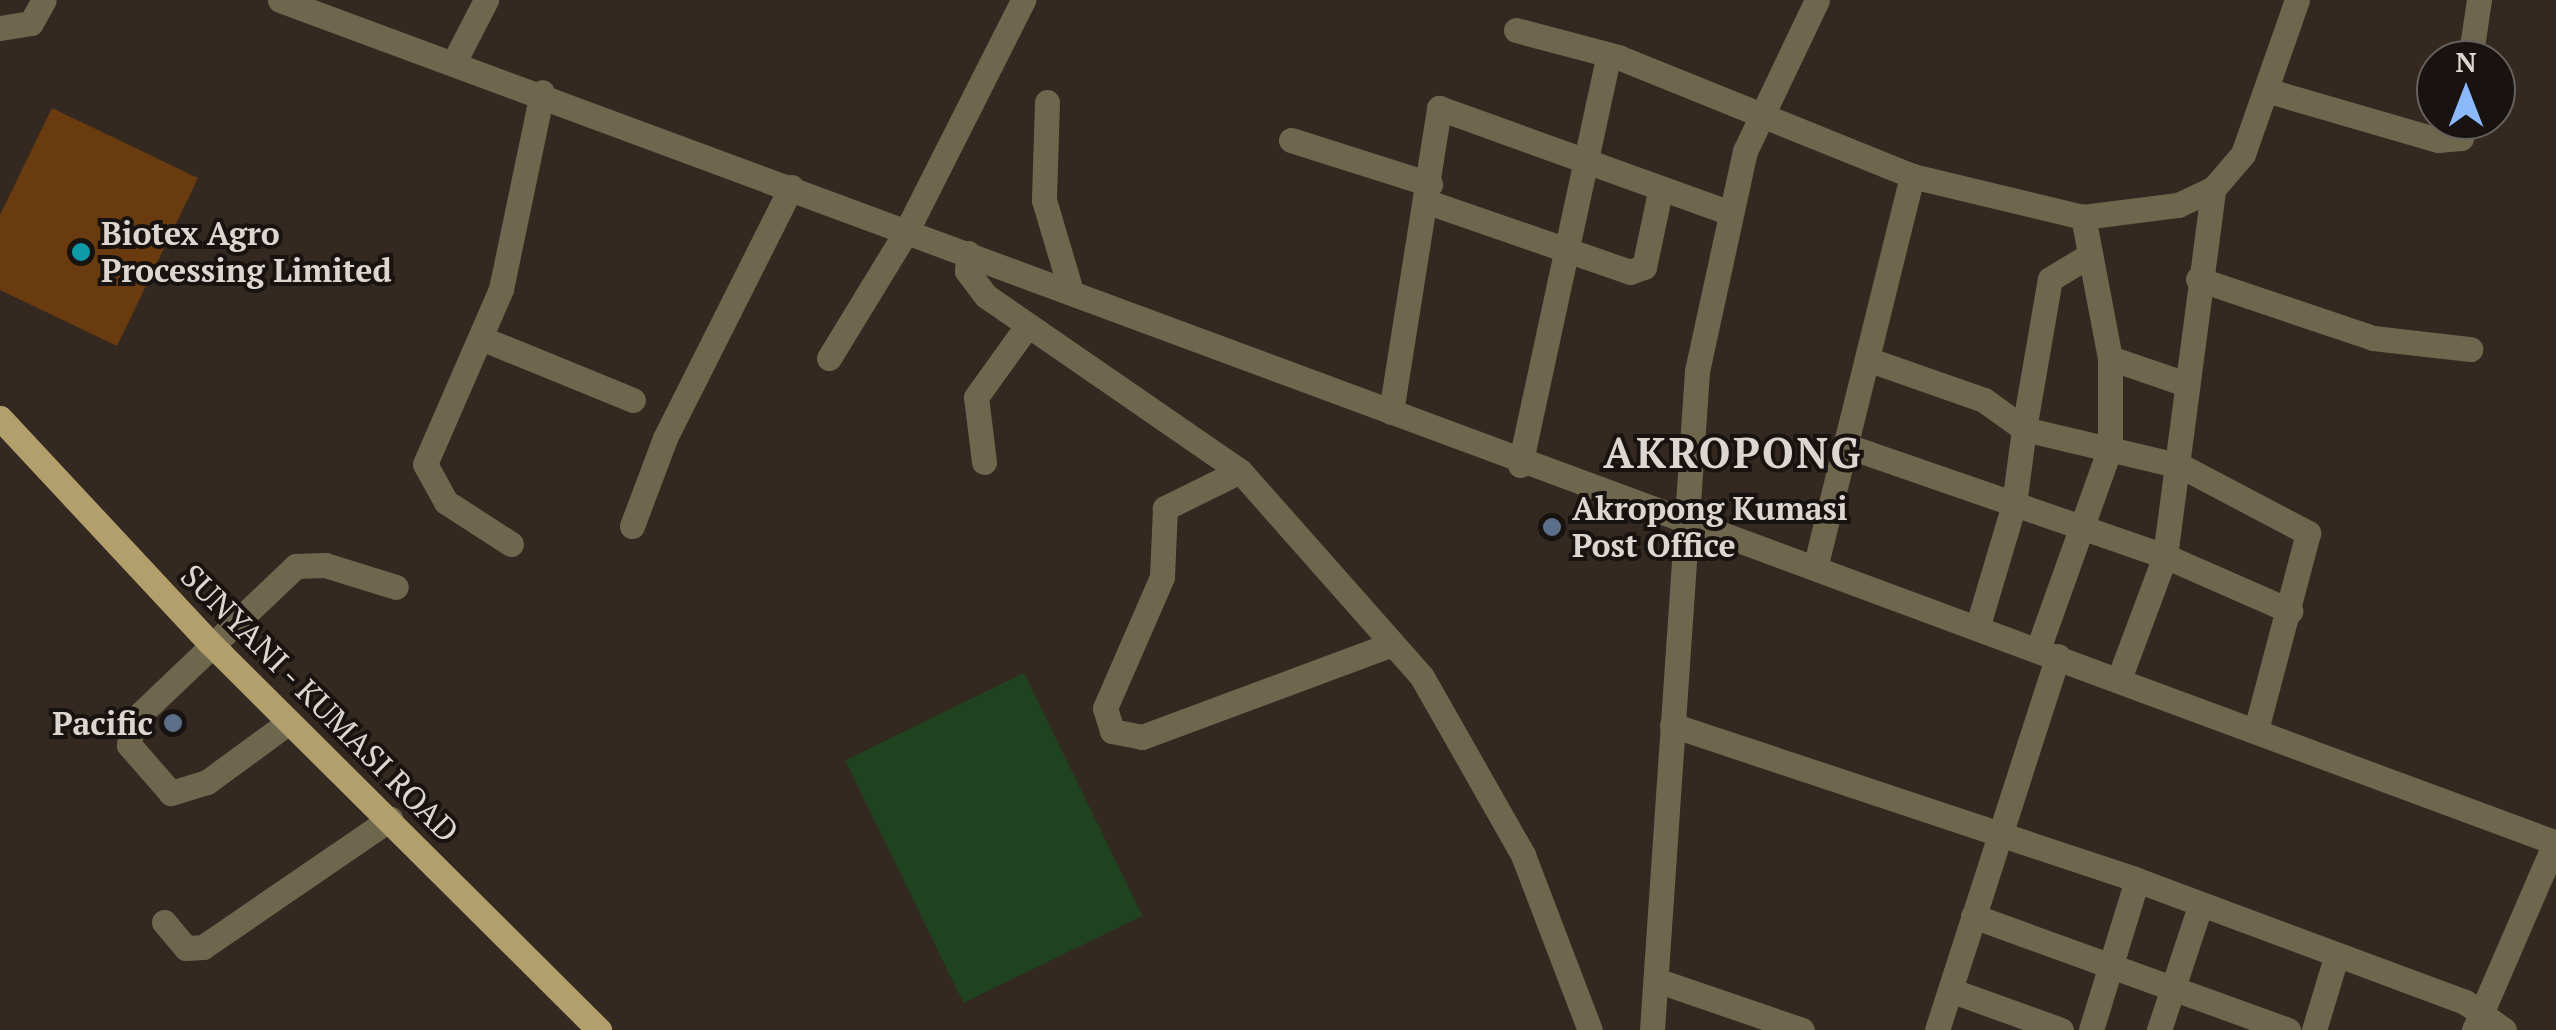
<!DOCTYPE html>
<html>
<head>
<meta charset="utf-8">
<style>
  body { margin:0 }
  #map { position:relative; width:2556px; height:1030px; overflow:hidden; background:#342921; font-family:"PT Serif",serif }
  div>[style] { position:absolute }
  .green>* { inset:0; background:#20431f; transform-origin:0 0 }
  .building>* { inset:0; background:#693b0f }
  .minor>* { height:25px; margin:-12.5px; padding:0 12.5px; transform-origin:12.5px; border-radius:12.5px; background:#6f664e }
  .major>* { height:25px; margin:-12.5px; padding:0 12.5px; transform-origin:12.5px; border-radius:12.5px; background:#b29f6c }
  .dots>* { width:28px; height:28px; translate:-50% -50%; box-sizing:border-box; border:5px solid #181310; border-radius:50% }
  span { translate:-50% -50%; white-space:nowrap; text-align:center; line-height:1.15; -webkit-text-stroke:8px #181310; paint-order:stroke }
  .poi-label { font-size:32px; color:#dcd5d0; font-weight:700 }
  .left { translate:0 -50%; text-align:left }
  .right { translate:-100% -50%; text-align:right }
  .street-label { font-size:32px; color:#dcd5d0 }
  .district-label { font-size:42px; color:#dcd5d0; font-weight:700; letter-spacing:2.5px }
  .north { position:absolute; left:2416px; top:40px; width:100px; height:100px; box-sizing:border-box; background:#181310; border:2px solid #66615d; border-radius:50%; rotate:0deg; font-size:28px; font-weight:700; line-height:40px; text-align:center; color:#dcd5d0 }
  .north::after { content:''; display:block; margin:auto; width:35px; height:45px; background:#8bbafc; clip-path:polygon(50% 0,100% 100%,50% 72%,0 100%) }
</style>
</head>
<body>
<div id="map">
  <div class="green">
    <div style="left:1024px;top:673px;width:270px;height:199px;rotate:64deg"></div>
  </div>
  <div class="building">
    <div style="clip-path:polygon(52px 108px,198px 178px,117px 346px,0 290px,0 215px)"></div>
  </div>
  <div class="minor">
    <div style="left:280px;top:0;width:2427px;rotate:20.32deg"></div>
    <div style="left:0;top:28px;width:31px;rotate:-9deg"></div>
    <div style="left:31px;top:23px;width:26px;rotate:-61deg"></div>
    <div style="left:1516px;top:30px;width:106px;rotate:14.8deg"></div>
    <div style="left:1618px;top:57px;width:317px;rotate:22deg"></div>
    <div style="left:1912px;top:176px;width:176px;rotate:13.5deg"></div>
    <div style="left:2083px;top:217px;width:96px;rotate:-7.2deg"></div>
    <div style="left:2178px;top:205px;width:38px;rotate:-25deg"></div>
    <div style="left:2213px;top:189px;width:46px;rotate:-49.4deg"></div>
    <div style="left:2243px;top:154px;width:163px;rotate:-70.7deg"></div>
    <div style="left:2470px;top:60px;width:61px;rotate:-81.5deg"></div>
    <div style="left:454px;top:62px;width:70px;rotate:-62.7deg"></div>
    <div style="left:2266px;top:90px;width:179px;rotate:16.2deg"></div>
    <div style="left:2438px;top:140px;width:23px;rotate:-5deg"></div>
    <div style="left:2461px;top:138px;width:18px;rotate:-84deg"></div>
    <div style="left:1047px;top:102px;width:98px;rotate:91.8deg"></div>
    <div style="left:1044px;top:200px;width:92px;rotate:73.5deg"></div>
    <div style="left:1291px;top:140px;width:146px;rotate:17.6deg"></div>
    <div style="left:1428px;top:202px;width:214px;rotate:19.1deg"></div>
    <div style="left:1630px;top:272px;width:15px;rotate:-20deg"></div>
    <div style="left:1644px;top:267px;width:77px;rotate:-78deg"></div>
    <div style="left:968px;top:253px;width:18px;rotate:93deg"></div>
    <div style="left:967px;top:271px;width:31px;rotate:53deg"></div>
    <div style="left:986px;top:296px;width:308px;rotate:34.6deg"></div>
    <div style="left:1240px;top:471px;width:275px;rotate:48.5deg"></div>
    <div style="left:1422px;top:677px;width:205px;rotate:60.4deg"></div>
    <div style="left:1523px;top:855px;width:187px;rotate:69.1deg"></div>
    <div style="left:2198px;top:279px;width:185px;rotate:18.6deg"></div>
    <div style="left:2373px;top:338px;width:98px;rotate:6.5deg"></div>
    <div style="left:481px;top:338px;width:164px;rotate:22.2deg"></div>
    <div style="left:829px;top:358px;width:150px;rotate:-58.6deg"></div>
    <div style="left:907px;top:230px;width:258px;rotate:-63.2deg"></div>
    <div style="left:2110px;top:358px;width:80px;rotate:18.9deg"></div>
    <div style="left:1867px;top:359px;width:124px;rotate:19.3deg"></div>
    <div style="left:1984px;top:400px;width:49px;rotate:35.9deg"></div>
    <div style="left:2024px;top:429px;width:152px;rotate:-80.2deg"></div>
    <div style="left:2050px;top:279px;width:47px;rotate:-31deg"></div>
    <div style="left:1391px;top:412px;width:308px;rotate:-81deg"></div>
    <div style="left:1439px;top:108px;width:309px;rotate:19.8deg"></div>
    <div style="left:1847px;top:446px;width:336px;rotate:19.1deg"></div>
    <div style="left:2165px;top:556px;width:137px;rotate:23.7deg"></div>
    <div style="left:984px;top:462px;width:65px;rotate:-97deg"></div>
    <div style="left:976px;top:397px;width:87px;rotate:-54.3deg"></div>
    <div style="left:1520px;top:465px;width:416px;rotate:-77.8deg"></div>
    <div style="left:1240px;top:471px;width:84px;rotate:153.7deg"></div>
    <div style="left:1165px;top:508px;width:69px;rotate:92.5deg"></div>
    <div style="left:1162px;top:577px;width:143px;rotate:113.5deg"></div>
    <div style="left:1105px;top:708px;width:24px;rotate:73deg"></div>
    <div style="left:1112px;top:731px;width:31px;rotate:11deg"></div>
    <div style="left:1142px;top:737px;width:267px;rotate:-20.4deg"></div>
    <div style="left:632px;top:526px;width:94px;rotate:-69.4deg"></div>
    <div style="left:665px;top:438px;width:281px;rotate:-63.3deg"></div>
    <div style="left:511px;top:544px;width:77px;rotate:-147.1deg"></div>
    <div style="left:446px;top:502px;width:43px;rotate:-118.9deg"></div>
    <div style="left:425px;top:464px;width:191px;rotate:-66.5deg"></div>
    <div style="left:501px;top:289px;width:201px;rotate:-78.2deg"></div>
    <div style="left:1816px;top:564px;width:400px;rotate:-76.1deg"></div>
    <div style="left:1978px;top:625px;width:126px;rotate:-73.4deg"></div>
    <div style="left:2014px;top:504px;width:76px;rotate:-82.4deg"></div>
    <div style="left:2024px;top:429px;width:161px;rotate:13.3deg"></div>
    <div style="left:2181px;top:466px;width:144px;rotate:27.8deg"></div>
    <div style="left:2308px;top:533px;width:204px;rotate:104.8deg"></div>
    <div style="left:2038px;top:649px;width:214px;rotate:-70.3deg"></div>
    <div style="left:2110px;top:448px;width:90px;rotate:-90deg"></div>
    <div style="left:2110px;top:358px;width:144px;rotate:-100.8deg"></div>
    <div style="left:2119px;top:679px;width:131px;rotate:-69.5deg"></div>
    <div style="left:2165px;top:556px;width:370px;rotate:-82.5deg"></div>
    <div style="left:289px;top:722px;width:102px;rotate:143.8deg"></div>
    <div style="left:207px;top:782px;width:38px;rotate:163deg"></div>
    <div style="left:171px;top:793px;width:64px;rotate:-131.2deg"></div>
    <div style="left:129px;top:745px;width:24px;rotate:-81deg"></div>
    <div style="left:133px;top:721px;width:225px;rotate:-43.6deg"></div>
    <div style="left:296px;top:566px;width:29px;rotate:-2deg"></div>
    <div style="left:325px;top:565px;width:74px;rotate:17.2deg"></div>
    <div style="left:1672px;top:725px;width:490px;rotate:18.4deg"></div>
    <div style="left:2137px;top:880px;width:350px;rotate:20.4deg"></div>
    <div style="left:2465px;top:1002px;width:48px;rotate:35.7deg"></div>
    <div style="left:1973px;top:916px;width:335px;rotate:19.9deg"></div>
    <div style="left:164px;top:922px;width:34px;rotate:50deg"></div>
    <div style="left:186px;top:948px;width:17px;rotate:-3deg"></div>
    <div style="left:203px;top:947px;width:227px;rotate:-34.4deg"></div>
    <div style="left:1656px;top:980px;width:154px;rotate:18.9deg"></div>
    <div style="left:1950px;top:990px;width:118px;rotate:19.8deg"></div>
    <div style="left:1652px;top:1030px;width:661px;rotate:-86.09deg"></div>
    <div style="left:1697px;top:371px;width:225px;rotate:-77.7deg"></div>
    <div style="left:1745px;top:151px;width:167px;rotate:-64.5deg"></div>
    <div style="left:1937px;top:1030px;width:393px;rotate:-72.1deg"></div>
    <div style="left:2091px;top:1030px;width:157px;rotate:-73deg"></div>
    <div style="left:2159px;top:1030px;width:131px;rotate:-71.7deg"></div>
    <div style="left:2314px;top:1030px;width:76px;rotate:-73.2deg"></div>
    <div style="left:2474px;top:1030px;width:204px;rotate:-66.6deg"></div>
  </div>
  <div class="major">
    <div style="left:0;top:418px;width:308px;rotate:47deg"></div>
    <div style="left:210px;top:643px;width:549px;rotate:44.85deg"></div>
  </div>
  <div class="dots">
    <div style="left:81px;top:252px;background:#0f9aa8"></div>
    <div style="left:1552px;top:527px;background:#5c6f8a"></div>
    <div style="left:173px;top:723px;background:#5c6f8a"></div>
  </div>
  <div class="poi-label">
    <span class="left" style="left:101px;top:252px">Biotex Agro<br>Processing Limited</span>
    <span class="left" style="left:1572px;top:527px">Akropong Kumasi<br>Post Office</span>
    <span class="right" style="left:153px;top:723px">Pacific</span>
  </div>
  <div class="street-label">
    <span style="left:320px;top:703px;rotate:45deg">SUNYANI - KUMASI ROAD</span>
  </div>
  <div class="district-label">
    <span style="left:1733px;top:452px">AKROPONG</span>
  </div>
  <div class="north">N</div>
</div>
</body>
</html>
